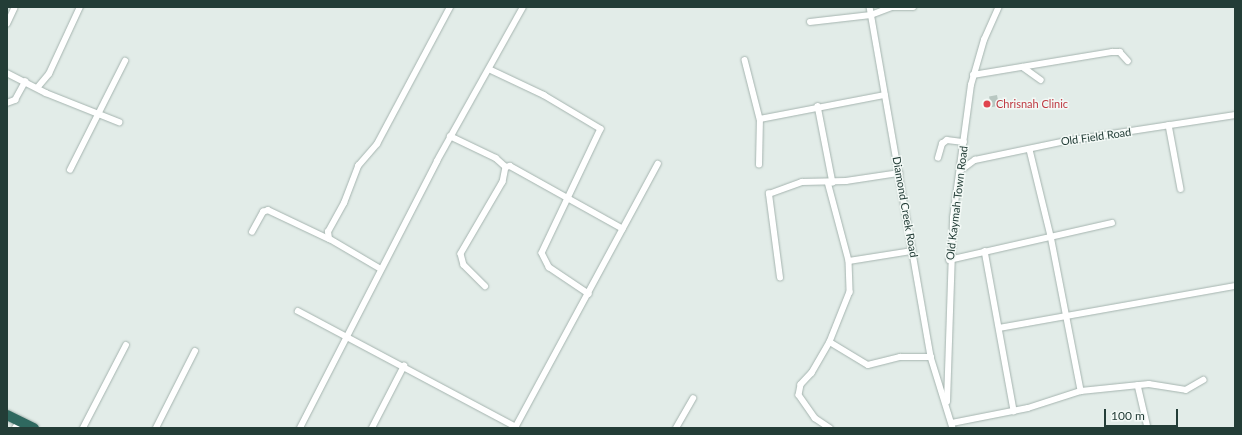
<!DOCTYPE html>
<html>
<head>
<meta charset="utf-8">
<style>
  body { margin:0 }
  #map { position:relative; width:1242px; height:435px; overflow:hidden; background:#e2ece8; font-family:Lato,sans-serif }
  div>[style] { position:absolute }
  .building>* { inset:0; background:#b8c7c1; transform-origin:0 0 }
  .roads { filter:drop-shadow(0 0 1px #a5b4af) drop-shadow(0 0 1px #a5b4af) }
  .street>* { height:5.5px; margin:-2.75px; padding:0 2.75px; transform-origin:2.75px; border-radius:2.75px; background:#fff }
  .highway>* { height:10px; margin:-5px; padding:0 5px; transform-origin:5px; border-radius:5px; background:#2f685f }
  .dots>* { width:11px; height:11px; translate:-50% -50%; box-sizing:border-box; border:2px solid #f3f9f6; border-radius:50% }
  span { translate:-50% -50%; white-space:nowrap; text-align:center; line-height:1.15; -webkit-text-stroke:3px #f3f9f6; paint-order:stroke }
  .health-label { font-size:11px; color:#be3a42 }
  .left { translate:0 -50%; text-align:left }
  .street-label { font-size:11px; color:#233d37 }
  .frame { position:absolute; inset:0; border:8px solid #233d37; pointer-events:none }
  .scale { position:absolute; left:1104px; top:409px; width:74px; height:18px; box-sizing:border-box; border:2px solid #233d37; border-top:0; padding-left:5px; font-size:12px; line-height:14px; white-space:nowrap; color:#233d37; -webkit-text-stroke:3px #f3f9f6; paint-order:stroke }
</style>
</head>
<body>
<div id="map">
  <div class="building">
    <div style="left:997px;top:95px;width:11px;height:8px;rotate:80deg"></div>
  </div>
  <div class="roads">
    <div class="street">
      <div style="left:870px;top:7px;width:355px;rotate:80.1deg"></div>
      <div style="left:931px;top:357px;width:74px;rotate:72.8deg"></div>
      <div style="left:810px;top:22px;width:61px;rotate:-6.5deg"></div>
      <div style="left:871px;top:15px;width:22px;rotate:-21deg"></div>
      <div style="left:892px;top:7px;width:21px"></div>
      <div style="left:7px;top:24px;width:17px;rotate:-65deg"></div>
      <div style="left:745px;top:60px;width:61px;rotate:75.7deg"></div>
      <div style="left:1023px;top:67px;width:22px;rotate:36deg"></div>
      <div style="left:489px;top:69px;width:61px;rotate:25.3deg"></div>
      <div style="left:544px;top:95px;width:66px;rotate:30.8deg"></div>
      <div style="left:601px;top:129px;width:137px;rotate:115.4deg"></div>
      <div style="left:542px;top:253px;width:16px;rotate:63deg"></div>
      <div style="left:549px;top:267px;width:48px;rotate:34deg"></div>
      <div style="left:7px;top:73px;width:44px;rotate:27.1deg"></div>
      <div style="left:46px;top:93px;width:79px;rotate:21.7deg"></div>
      <div style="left:973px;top:75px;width:141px;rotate:-9.4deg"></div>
      <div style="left:1112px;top:52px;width:8px"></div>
      <div style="left:1120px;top:52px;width:12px;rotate:48deg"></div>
      <div style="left:38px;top:87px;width:17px;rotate:-50deg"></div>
      <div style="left:49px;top:74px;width:74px;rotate:-65.2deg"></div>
      <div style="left:7px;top:103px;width:9px;rotate:-21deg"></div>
      <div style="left:15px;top:100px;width:21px;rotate:-61deg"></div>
      <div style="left:818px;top:106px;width:78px;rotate:79deg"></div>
      <div style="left:1169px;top:125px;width:65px;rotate:79.4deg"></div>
      <div style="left:450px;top:136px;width:51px;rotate:25.6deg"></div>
      <div style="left:496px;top:158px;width:13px;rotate:42deg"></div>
      <div style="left:506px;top:167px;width:15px;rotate:101deg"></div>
      <div style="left:503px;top:182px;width:83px;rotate:120.3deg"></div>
      <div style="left:461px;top:254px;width:11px;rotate:75deg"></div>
      <div style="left:464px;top:265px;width:30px;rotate:45deg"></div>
      <div style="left:1030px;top:150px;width:89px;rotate:76.3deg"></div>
      <div style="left:1051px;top:236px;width:158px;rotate:79deg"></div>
      <div style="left:938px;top:158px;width:15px;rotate:-74deg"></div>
      <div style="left:942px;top:144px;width:6px;rotate:-39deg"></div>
      <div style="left:947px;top:140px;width:17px;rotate:7deg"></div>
      <div style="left:759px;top:165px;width:46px;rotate:-88.8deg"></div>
      <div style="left:760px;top:119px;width:127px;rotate:-10.9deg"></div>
      <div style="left:506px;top:167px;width:4px;rotate:-14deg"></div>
      <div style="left:510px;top:166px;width:129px;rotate:29.1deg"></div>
      <div style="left:70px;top:170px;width:122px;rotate:-63.2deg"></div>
      <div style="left:961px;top:170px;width:17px;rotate:-36deg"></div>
      <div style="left:975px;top:160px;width:93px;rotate:-11.8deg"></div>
      <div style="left:1066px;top:141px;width:171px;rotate:-8.7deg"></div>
      <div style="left:828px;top:182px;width:82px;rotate:75.1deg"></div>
      <div style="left:849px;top:261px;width:31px;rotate:88deg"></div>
      <div style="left:850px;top:292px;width:54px;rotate:111.8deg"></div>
      <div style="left:830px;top:342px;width:36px;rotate:120deg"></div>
      <div style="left:812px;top:373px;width:16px;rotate:133deg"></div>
      <div style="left:801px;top:385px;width:10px;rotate:101deg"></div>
      <div style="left:799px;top:395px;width:28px;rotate:55deg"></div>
      <div style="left:815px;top:418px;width:18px;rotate:34deg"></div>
      <div style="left:252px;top:232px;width:23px;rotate:-61deg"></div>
      <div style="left:263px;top:212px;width:5px;rotate:-22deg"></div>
      <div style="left:268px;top:210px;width:68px;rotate:25.4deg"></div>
      <div style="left:985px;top:251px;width:163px;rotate:79.7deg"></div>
      <div style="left:949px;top:260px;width:167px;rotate:-12.8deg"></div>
      <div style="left:849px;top:261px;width:64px;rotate:-9deg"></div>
      <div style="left:380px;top:269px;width:59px;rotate:-149.5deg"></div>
      <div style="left:329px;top:239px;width:7px;rotate:-98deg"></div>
      <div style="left:328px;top:232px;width:33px;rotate:-61deg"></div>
      <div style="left:344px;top:203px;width:40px;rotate:-69deg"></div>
      <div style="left:358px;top:166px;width:29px;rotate:-49deg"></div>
      <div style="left:377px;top:144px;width:155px;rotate:-61.9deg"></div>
      <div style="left:780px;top:278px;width:85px;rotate:-97.5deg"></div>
      <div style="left:769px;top:194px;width:35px;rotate:-20deg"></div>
      <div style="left:802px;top:182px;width:44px;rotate:-1.3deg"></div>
      <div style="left:846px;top:181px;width:54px;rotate:-8.6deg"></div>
      <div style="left:298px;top:311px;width:247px;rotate:28deg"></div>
      <div style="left:999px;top:328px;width:240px;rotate:-10.1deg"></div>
      <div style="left:830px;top:342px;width:44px;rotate:31.2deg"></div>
      <div style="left:868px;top:365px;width:33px;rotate:-14deg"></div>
      <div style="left:900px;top:357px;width:31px"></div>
      <div style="left:1138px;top:385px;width:44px;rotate:76.9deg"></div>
      <div style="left:947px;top:402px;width:184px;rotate:-88.1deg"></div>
      <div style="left:953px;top:218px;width:134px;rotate:-82.3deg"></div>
      <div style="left:971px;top:85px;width:47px;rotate:-73.9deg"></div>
      <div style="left:984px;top:40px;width:36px;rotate:-66deg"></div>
      <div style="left:952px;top:423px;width:77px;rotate:-11.2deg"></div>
      <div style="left:1028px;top:408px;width:56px;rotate:-17.8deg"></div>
      <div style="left:1081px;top:391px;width:68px;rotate:-5.9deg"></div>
      <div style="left:1149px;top:384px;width:37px;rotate:9deg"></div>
      <div style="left:1186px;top:390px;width:20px;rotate:-30deg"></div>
      <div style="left:15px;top:428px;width:9px;rotate:-54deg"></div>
      <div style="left:83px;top:428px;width:93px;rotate:-62.6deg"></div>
      <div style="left:156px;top:428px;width:86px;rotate:-63.1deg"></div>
      <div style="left:300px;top:428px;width:300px;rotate:-62.8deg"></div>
      <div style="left:437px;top:161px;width:176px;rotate:-60.8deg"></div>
      <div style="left:372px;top:428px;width:70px;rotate:-62.7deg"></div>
      <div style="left:515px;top:428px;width:300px;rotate:-61.6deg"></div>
      <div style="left:676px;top:428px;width:34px;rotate:-60deg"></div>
    </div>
    <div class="highway">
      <div style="left:7px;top:415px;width:30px;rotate:26deg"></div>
    </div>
  </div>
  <div class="dots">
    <div style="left:987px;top:104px;background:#e0444e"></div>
  </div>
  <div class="health-label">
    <span class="left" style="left:996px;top:104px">Chrisnah Clinic</span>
  </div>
  <div class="street-label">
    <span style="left:1096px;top:137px;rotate:-8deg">Old Field Road</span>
    <span style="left:957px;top:203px;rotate:-83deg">Old Kaymah Town Road</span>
    <span style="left:905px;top:207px;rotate:80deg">Diamond Creek Road</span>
  </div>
  <div class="frame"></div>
  <div class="scale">100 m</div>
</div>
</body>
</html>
